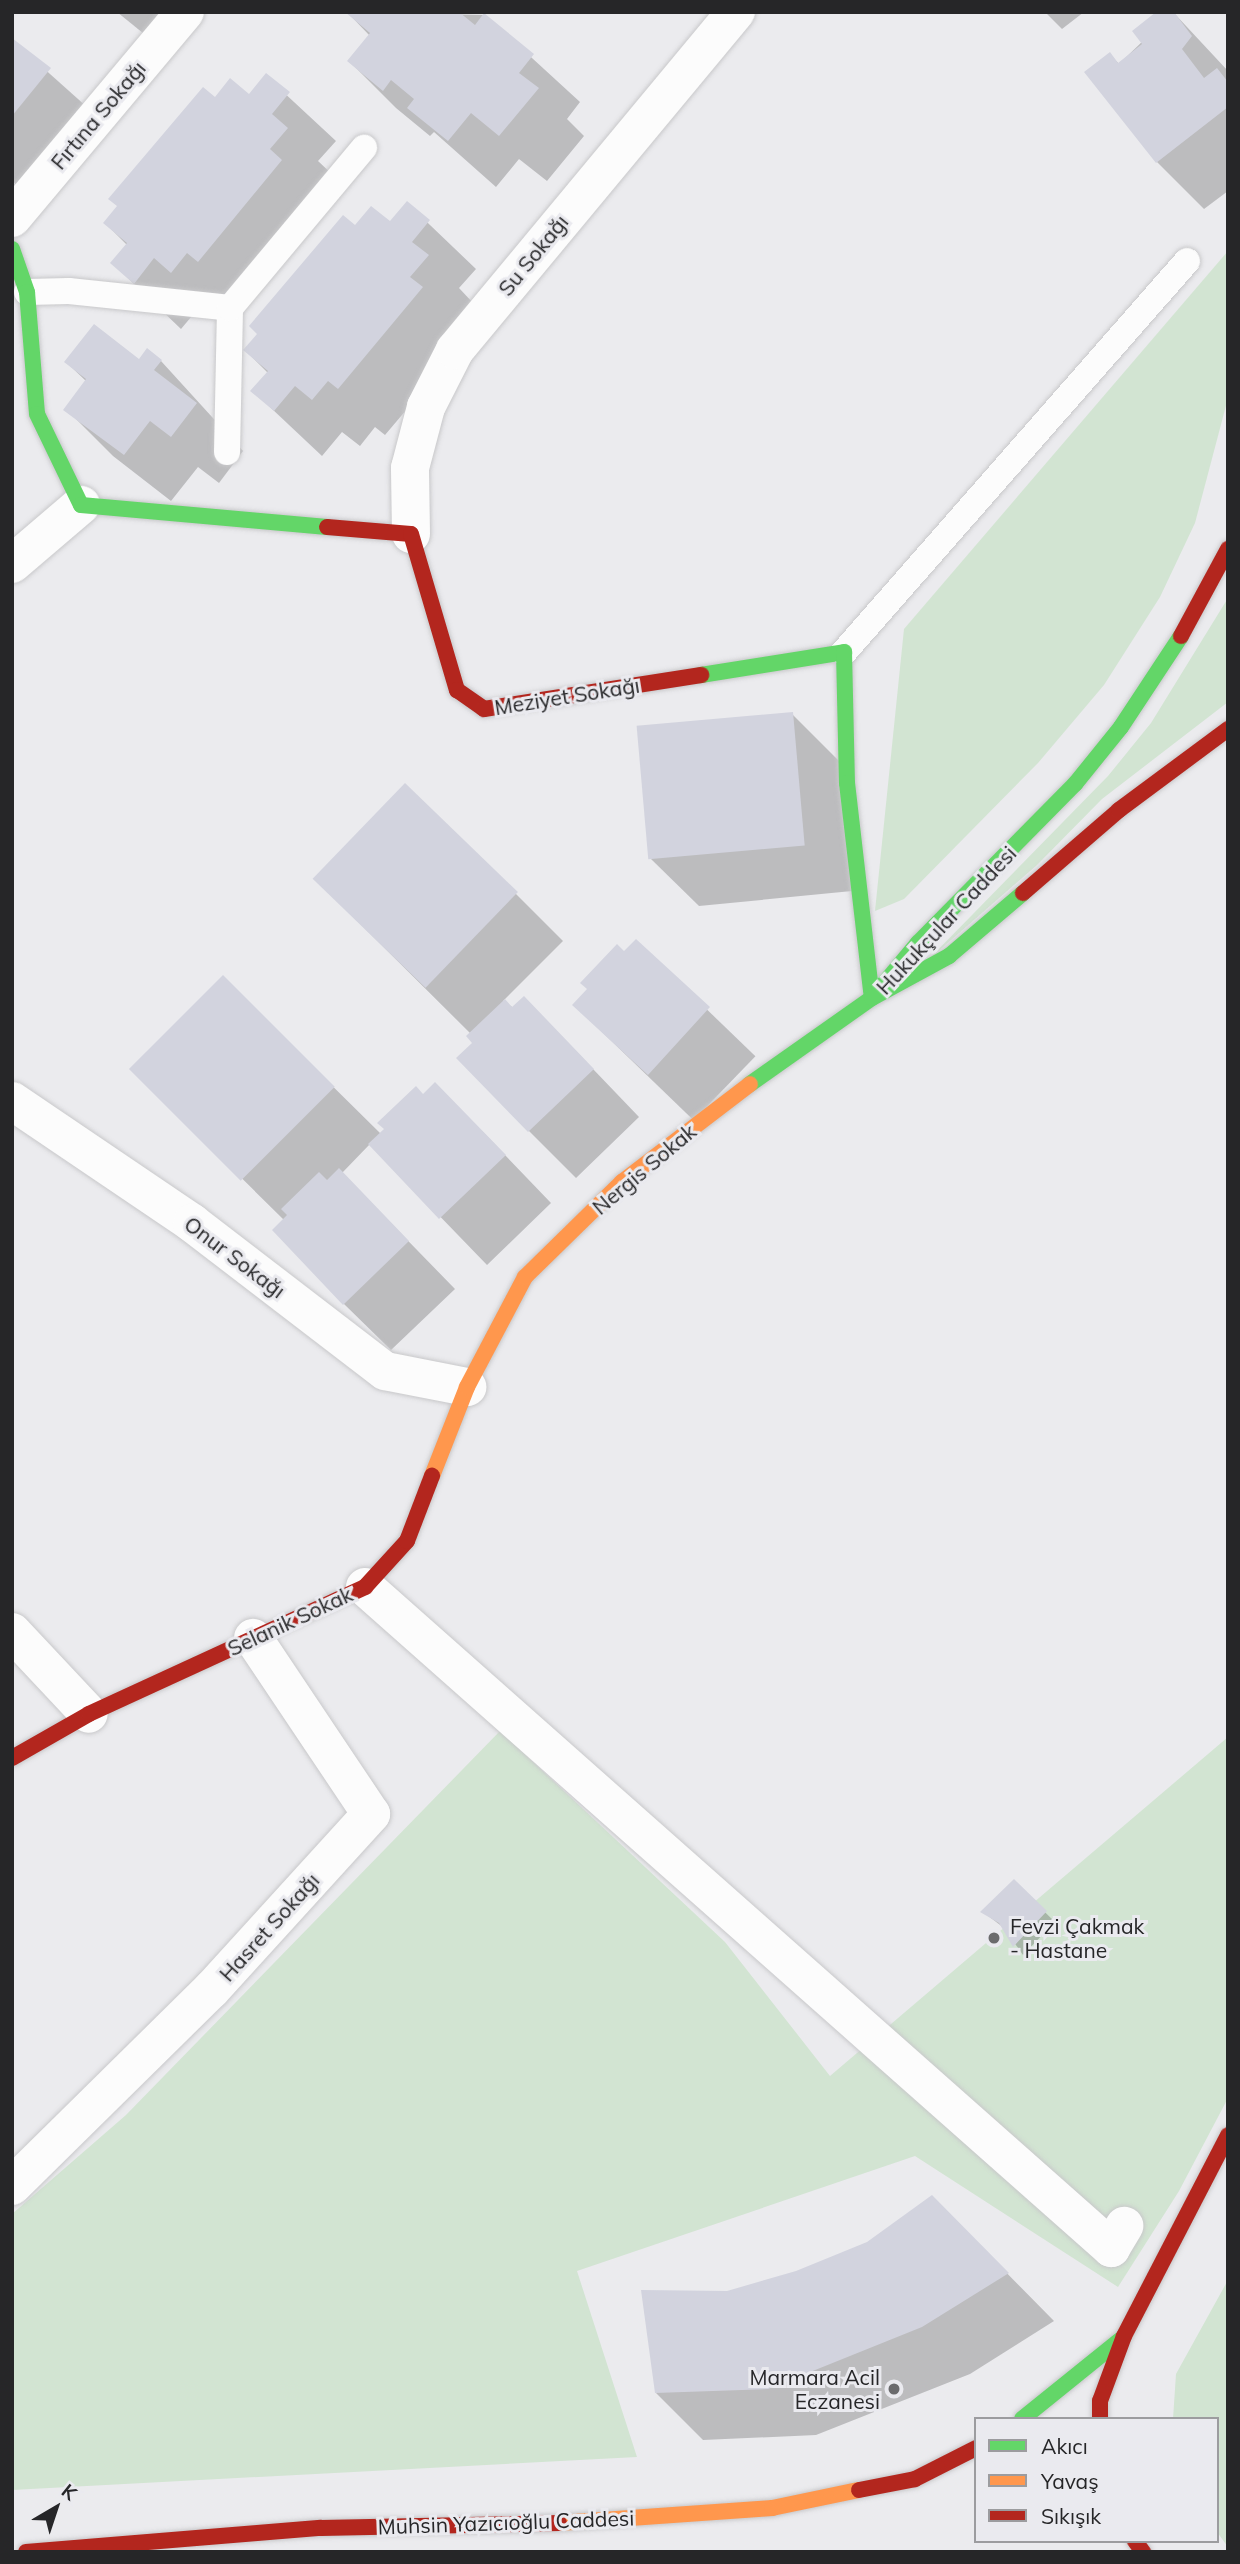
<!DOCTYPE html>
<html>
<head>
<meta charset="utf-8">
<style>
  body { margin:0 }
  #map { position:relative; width:1240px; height:2564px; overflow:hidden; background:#ebebee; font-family:Mulish,sans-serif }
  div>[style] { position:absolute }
  .green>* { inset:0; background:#d2e4d2 }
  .shadow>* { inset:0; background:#0003; transform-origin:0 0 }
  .building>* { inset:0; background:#d2d3de; transform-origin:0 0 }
  .roads { filter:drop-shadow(0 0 2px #c8c8ca) drop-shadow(0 0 2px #c8c8ca) }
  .lane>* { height:26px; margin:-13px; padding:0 13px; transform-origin:13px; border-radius:13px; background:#fcfcfc }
  .street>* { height:38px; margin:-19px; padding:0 19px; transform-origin:19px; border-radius:19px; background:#fcfcfc }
  .fast>* { height:16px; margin:-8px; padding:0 8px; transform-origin:8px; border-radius:8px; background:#63d668 }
  .slow>* { height:16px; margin:-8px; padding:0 8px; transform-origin:8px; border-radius:8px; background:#ff974d }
  .jam>* { height:16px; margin:-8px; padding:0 8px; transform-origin:8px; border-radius:8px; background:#b3261e }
  .dots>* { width:19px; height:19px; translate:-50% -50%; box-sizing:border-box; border:4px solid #eaeaef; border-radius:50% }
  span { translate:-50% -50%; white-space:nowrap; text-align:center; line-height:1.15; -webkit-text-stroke:6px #eaeaef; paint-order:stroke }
  .street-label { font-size:21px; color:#262628 }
  .poi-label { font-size:21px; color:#262628 }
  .left { translate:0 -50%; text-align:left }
  .right { translate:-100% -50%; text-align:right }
  .frame { position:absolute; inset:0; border:14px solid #262628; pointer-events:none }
  .legend { position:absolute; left:974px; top:2417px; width:245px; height:126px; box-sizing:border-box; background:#eaeaef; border:2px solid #9c9c9f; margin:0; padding:9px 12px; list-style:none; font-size:21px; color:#262628 }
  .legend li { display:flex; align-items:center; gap:14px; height:35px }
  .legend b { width:35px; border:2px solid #9c9c9f }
  .north { position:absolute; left:21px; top:2473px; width:70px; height:70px; -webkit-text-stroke:5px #eaeaef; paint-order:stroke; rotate:39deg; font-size:19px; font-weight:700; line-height:28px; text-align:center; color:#262628 }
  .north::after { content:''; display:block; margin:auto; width:24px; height:32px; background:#262628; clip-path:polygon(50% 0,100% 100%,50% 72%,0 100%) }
</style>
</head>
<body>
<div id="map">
  <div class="green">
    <div style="clip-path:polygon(1228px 251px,1228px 398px,1195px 523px,1160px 597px,1104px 685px,1038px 763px,904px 899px,875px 911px,904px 629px)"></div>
    <div style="clip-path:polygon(1228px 598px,1228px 702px,1102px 799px,1037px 865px,927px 961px,1108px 776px,1151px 723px)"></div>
    <div style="clip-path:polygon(500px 1731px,725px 1942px,830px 2076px,1228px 1737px,1228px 2098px,1179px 2191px,1118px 2287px,915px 2156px,577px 2271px,637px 2457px,12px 2490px,12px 2214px,126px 2115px)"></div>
    <div style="clip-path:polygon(1228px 2280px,1228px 2547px,1217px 2532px,1217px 2419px,1173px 2419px,1176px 2374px)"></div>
  </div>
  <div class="shadow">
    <div style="clip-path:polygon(117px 12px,177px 12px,154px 42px)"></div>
    <div style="clip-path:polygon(347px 12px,485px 15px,580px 102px,567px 119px,584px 136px,547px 181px,519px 159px,496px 187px,434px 132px,430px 136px,396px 108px,349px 61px,370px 36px)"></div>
    <div style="clip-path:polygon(1045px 12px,1084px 12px,1062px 29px)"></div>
    <div style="clip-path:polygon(1173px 12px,1228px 71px,1228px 191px,1204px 209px,1157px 162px,1087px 72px,1110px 54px,1119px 64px)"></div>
    <div style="clip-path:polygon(12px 40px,97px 116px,32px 197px,12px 181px)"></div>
    <div style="clip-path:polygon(266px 76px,336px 141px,318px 161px,334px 176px,235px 299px,202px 304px,181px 329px,112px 263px,127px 245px,105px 223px,215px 100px,250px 96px)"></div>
    <div style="clip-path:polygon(407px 203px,476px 269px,459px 288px,474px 304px,469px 336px,385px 435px,375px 427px,360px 446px,342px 432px,322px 456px,253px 391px,268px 373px,245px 350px,355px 227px,390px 223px)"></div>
    <div style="clip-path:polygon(161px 361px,243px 451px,219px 483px,198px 467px,171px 501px,113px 456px,66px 409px,87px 382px,66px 362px)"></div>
    <div style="clip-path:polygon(792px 714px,839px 761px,852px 891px,699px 906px,651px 859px)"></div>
    <div style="clip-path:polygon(314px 878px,516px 894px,563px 941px,503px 1001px,570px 1045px,639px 1117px,576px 1178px,529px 1131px,471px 1034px)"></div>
    <div style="left:636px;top:941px;width:166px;height:89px;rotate:44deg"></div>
    <div style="clip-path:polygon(223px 978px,381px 1134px,423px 1096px,482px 1131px,551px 1203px,487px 1265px,370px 1144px,342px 1173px,455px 1289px,391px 1350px,344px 1304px,284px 1220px,132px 1070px)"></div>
    <div style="clip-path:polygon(1014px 1882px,1055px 1922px,1023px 1955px,1004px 1928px,983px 1912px)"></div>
    <div style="clip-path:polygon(932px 2197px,1054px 2321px,970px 2374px,816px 2435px,703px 2440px,656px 2393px,728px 2293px,796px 2273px,868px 2244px)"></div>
  </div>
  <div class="building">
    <div style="clip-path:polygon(345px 12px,459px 12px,475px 25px,484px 13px,534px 54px,519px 73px,539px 88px,499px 136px,471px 113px,448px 141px,407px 108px,414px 99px,391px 80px,383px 91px,347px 61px,370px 33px)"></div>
    <div style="clip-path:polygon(1156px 12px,1174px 12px,1192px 36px,1182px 49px,1204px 78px,1217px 68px,1228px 82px,1228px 107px,1156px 163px,1084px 72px,1110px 52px,1118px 63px,1142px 44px,1132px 31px)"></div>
    <div style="clip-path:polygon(12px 38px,51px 68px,12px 116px)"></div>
    <div style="clip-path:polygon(266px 73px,290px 92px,272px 114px,288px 128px,270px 149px,282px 160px,198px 262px,187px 253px,171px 273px,154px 258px,134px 284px,110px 263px,127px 243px,103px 223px,117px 206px,108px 199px,203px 87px,215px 97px,230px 78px,249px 94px)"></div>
    <div style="clip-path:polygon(407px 201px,430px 220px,412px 242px,429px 255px,410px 277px,423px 287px,338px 389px,328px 381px,312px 400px,295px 386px,274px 411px,250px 391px,268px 371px,243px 350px,257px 334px,249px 326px,343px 215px,355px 225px,371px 206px,390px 221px)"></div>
    <div style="clip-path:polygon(94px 324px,139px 359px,147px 348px,162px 360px,154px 370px,197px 403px,171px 437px,150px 421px,124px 455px,63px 410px,86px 379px,64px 362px)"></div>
    <div style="left:793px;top:712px;width:134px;height:157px;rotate:85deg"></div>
    <div style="left:405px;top:783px;width:157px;height:133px;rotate:44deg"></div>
    <div style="clip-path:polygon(636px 939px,710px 1007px,648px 1075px,572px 1005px,587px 989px,580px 983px,617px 944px,624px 951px)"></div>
    <div style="left:223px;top:975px;width:158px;height:133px;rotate:45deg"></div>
    <div style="clip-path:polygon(524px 996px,594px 1069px,528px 1132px,456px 1058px,472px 1043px,466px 1036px,505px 999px,512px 1007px)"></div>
    <div style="clip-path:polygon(435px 1082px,506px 1155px,439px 1219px,368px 1144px,384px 1129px,377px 1123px,416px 1086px,423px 1094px)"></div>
    <div style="clip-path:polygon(339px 1168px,409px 1241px,343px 1305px,272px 1230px,287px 1215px,281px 1209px,319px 1172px,327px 1180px)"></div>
    <div style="clip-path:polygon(1014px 1879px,1047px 1911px,1013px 1947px,999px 1923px,980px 1912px)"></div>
    <div style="clip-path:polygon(932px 2195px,1009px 2273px,922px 2327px,768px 2389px,655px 2393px,641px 2290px,727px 2291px,796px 2271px,867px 2242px)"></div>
  </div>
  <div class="roads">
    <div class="lane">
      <div style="left:27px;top:292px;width:42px;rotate:-1.4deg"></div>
      <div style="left:69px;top:291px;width:162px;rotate:6deg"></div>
      <div style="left:227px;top:452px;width:144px;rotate:-88.8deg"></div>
      <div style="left:230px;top:308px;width:209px;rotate:-50.1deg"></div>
      <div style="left:844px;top:652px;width:520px;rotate:-48.74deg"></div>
    </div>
    <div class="street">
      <div style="left:12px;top:218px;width:269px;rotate:-50deg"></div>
      <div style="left:411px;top:534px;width:66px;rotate:-90.9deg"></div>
      <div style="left:410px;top:468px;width:63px;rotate:-75.3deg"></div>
      <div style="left:426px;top:407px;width:64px;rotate:-63deg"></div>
      <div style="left:455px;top:350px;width:440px;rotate:-50.3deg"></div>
      <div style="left:12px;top:564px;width:91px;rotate:-40.5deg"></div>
      <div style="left:12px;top:1101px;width:217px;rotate:34.1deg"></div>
      <div style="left:192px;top:1223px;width:243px;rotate:37.5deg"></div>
      <div style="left:385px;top:1371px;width:84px;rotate:11deg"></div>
      <div style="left:365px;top:1587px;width:997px;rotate:41.54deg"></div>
      <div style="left:1111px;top:2248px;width:26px;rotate:-59deg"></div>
      <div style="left:12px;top:1632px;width:112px;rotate:46.8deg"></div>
      <div style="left:12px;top:2186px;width:279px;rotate:-44.6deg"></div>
      <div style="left:211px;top:1990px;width:238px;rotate:-47.7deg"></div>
      <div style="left:371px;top:1814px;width:212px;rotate:-123.8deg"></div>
    </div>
    <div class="fast">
      <div style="left:12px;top:249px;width:46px;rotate:70.8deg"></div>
      <div style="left:27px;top:292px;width:122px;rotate:85.3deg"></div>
      <div style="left:37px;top:414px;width:101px;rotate:64.2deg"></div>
      <div style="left:81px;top:505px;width:247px;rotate:5.1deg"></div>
      <div style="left:701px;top:675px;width:145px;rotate:-9.1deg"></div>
      <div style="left:844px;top:652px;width:131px;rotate:88.7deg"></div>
      <div style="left:847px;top:783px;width:216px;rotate:83.4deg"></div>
      <div style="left:882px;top:986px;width:56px;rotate:-50.1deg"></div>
      <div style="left:918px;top:943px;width:223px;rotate:-45.4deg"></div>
      <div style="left:1075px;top:784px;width:73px;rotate:-51.1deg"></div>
      <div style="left:1121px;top:727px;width:109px;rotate:-56.6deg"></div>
      <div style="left:750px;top:1084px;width:149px;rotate:-35.2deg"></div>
      <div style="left:872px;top:998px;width:88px;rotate:-28.6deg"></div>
      <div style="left:949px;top:956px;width:97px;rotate:-40.4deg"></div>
      <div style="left:1022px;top:2419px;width:126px;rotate:-38.9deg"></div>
    </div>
    <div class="slow">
      <div style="left:432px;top:1476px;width:96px;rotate:-68.5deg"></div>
      <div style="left:467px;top:1387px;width:124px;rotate:-62.2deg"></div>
      <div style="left:525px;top:1277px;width:136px;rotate:-44.4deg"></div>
      <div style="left:622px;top:1182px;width:161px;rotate:-37.4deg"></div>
      <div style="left:559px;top:2523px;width:214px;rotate:-4deg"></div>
      <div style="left:772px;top:2508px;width:89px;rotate:-11.7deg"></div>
    </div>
    <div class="jam">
      <div style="left:327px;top:527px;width:84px;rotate:4.8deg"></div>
      <div style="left:411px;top:534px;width:163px;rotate:73.6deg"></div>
      <div style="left:457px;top:690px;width:33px;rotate:35deg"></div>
      <div style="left:484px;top:709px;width:220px;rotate:-8.9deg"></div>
      <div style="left:1181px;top:636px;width:99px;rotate:-61.6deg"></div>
      <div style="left:1023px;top:893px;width:127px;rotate:-40.8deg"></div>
      <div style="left:1119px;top:810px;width:136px;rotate:-36.6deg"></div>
      <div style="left:12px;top:1758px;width:89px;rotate:-29.7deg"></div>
      <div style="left:89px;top:1714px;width:304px;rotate:-24.7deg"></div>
      <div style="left:365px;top:1587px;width:62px;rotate:-47.6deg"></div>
      <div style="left:407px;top:1541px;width:70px;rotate:-69deg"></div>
      <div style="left:1100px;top:2419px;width:18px;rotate:-90deg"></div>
      <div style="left:1100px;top:2401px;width:69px;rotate:-69.7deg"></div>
      <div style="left:1124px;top:2336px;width:226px;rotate:-62.6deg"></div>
      <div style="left:859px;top:2490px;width:57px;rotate:-11.1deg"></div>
      <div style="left:915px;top:2479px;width:68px;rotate:-26.9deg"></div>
      <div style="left:1135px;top:2541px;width:14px;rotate:54deg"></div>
      <div style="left:26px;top:2552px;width:296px;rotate:-4.7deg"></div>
      <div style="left:321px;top:2528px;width:238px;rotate:-1.2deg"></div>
    </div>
  </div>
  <div class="dots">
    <div style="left:994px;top:1938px;background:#6b6b6d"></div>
    <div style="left:894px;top:2389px;background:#6b6b6d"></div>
  </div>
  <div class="street-label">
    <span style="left:98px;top:115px;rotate:-50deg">Fırtına Sokağı</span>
    <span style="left:533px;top:255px;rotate:-51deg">Su Sokağı</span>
    <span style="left:567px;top:696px;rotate:-9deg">Meziyet Sokağı</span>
    <span style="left:946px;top:920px;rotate:-47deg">Hukukçular Caddesi</span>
    <span style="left:644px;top:1169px;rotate:-40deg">Nergis Sokak</span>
    <span style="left:235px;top:1257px;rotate:37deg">Onur Sokağı</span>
    <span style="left:290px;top:1621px;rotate:-25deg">Selanik Sokak</span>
    <span style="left:269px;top:1927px;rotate:-48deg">Hasret Sokağı</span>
    <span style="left:506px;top:2522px;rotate:-2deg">Muhsin Yazıcıoğlu Caddesi</span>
  </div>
  <div class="poi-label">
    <span class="left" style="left:1010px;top:1938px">Fevzi Çakmak<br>- Hastane</span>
    <span class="right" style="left:880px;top:2389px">Marmara Acil<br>Eczanesi</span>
  </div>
  <div class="frame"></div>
  <ul class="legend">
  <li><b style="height:9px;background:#63d668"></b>Akıcı</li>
  <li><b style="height:9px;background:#ff974d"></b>Yavaş</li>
  <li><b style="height:9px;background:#b3261e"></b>Sıkışık</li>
  </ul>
  <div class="north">K</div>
</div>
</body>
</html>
